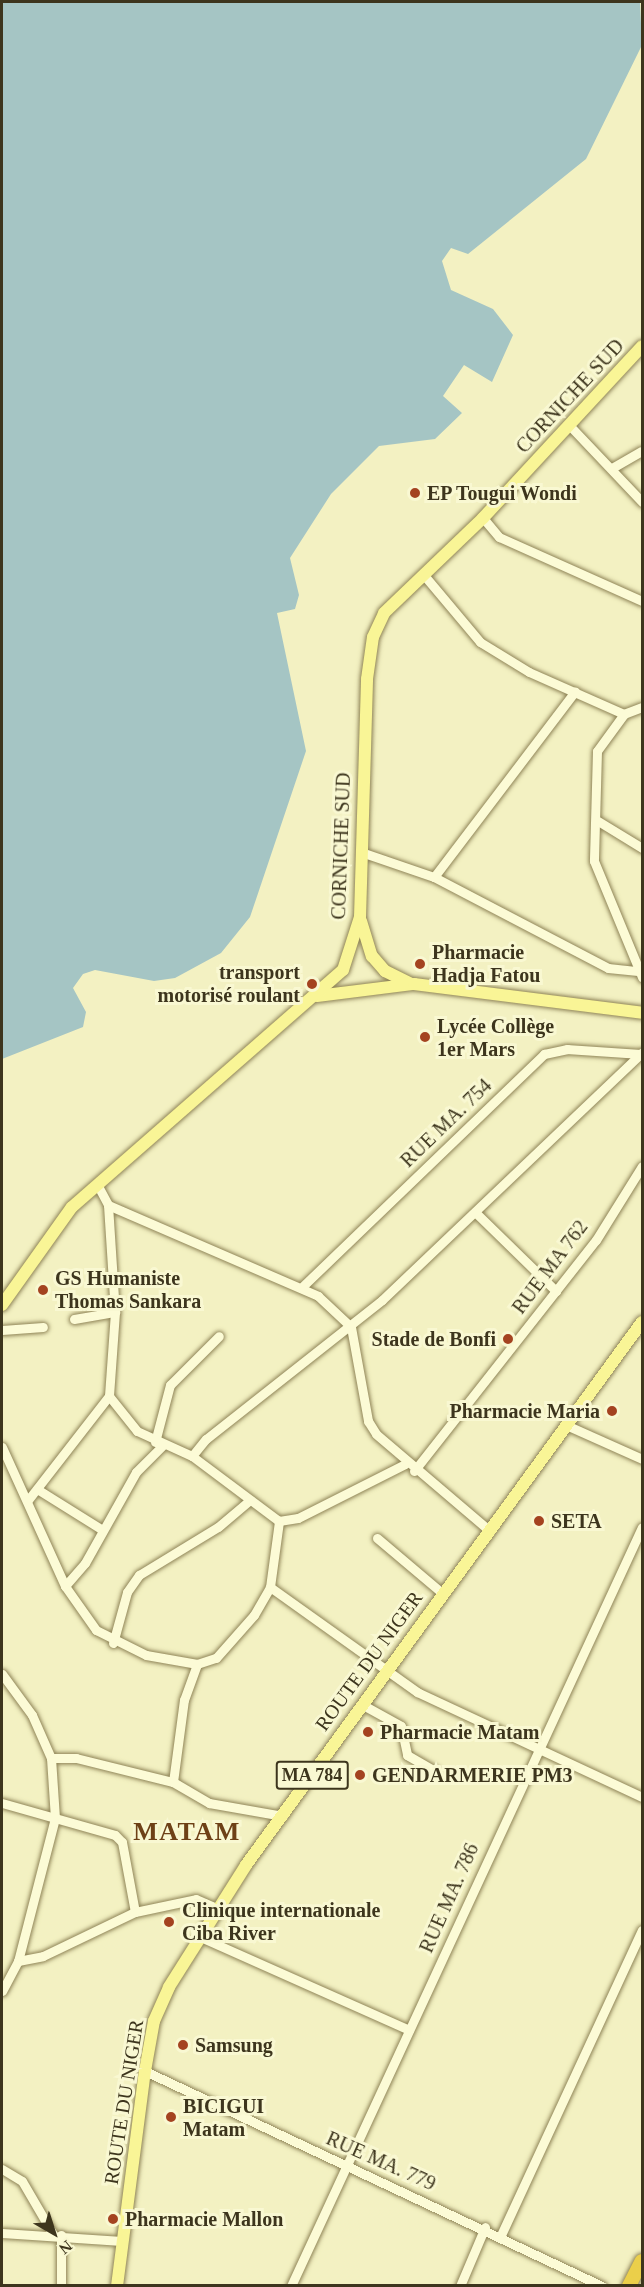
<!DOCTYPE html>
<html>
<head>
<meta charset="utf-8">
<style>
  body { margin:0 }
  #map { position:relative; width:644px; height:2287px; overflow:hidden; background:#f3f1c2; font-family:"Times New Roman",serif }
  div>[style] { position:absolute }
  .water>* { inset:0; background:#a5c5c4 }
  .roads { filter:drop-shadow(0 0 2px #8f8457) drop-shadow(0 0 2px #8f8457) }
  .minor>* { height:9px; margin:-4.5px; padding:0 4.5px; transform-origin:4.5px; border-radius:4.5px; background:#fcfbd6 }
  .major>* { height:12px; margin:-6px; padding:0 6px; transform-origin:6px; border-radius:6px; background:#f9f596 }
  .highway>* { height:14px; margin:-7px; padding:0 7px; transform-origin:7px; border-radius:7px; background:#ebcf4a }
  .dots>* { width:16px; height:16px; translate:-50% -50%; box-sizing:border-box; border:3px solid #f9f8d2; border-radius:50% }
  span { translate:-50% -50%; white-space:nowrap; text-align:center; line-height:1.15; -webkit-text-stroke:6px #f9f8d2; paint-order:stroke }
  .shield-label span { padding:2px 4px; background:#f9f8d2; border:2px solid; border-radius:4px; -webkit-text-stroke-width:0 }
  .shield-label { font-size:18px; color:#3d351d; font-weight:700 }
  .street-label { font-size:20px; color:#3d351d }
  .poi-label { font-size:20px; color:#3d351d; font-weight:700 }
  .left { translate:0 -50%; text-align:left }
  .right { translate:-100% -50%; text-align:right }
  .district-label { font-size:26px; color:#6e4117; font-weight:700; letter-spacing:1.5px }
  .frame { position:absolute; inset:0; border:3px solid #3d351d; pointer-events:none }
  .north { position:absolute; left:24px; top:2203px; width:60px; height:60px; -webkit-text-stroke:4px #f9f8d2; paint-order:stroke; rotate:141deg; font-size:16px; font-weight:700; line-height:24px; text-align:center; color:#3d351d }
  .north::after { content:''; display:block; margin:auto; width:21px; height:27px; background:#3d351d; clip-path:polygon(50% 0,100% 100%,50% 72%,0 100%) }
</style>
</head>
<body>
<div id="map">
  <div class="water">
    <div style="clip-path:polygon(2px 2px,640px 2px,642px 45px,586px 159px,468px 254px,451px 248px,442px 261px,451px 290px,493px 309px,513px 335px,492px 382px,464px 365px,443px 396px,462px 413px,435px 439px,379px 446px,331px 494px,290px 558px,299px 595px,295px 609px,277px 613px,306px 751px,250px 917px,221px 953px,175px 978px,154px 981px,95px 970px,83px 974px,73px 988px,86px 1012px,83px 1027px,2px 1059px)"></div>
  </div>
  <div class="roads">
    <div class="minor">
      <div style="left:570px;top:426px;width:105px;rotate:46.5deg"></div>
      <div style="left:612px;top:468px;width:34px;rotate:-30deg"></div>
      <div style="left:483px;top:518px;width:25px;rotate:50deg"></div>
      <div style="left:499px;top:537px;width:157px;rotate:24.1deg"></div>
      <div style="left:423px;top:574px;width:89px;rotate:50deg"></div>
      <div style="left:480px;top:642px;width:57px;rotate:31.5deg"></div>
      <div style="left:529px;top:672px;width:104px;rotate:23.9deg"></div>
      <div style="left:642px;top:707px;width:19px;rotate:159deg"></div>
      <div style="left:624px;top:714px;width:46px;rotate:126.1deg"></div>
      <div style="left:597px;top:751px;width:110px;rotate:91.6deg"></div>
      <div style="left:594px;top:861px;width:126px;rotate:67.5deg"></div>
      <div style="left:598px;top:821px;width:52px;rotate:31.5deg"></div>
      <div style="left:361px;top:852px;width:77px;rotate:18.9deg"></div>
      <div style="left:434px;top:877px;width:196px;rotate:27.6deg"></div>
      <div style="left:608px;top:968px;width:30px;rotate:6deg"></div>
      <div style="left:434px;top:877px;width:233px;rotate:-52.8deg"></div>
      <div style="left:97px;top:1184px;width:24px;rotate:62deg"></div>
      <div style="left:108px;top:1205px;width:107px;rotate:86.3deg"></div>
      <div style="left:115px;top:1312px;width:84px;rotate:94.1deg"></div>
      <div style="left:109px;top:1396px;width:45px;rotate:51.3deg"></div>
      <div style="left:137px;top:1431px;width:60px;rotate:24.4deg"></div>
      <div style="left:192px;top:1456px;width:109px;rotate:36.8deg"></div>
      <div style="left:279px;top:1521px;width:19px;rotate:-9deg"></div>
      <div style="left:298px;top:1518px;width:120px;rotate:-26.8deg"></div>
      <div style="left:108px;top:1205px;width:229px;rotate:23.4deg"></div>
      <div style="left:318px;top:1296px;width:45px;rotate:43.2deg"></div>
      <div style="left:351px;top:1327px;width:96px;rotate:79.7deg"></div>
      <div style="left:368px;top:1421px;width:15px;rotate:58deg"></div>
      <div style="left:376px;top:1434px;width:150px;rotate:40.4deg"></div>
      <div style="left:476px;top:1213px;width:112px;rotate:44.3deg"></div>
      <div style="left:303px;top:1286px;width:335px;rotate:-43.9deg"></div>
      <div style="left:544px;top:1054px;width:24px;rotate:-12deg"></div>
      <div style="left:567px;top:1049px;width:73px;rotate:3.9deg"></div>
      <div style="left:74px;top:1319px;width:42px;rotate:-9.7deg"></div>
      <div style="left:2px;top:1330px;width:41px;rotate:-4.2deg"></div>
      <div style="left:566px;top:1425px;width:83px;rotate:24.1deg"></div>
      <div style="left:155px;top:1442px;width:59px;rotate:-75.3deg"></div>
      <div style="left:170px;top:1385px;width:69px;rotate:-45deg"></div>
      <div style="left:2px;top:1447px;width:153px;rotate:65.6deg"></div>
      <div style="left:65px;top:1586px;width:54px;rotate:54.8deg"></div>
      <div style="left:96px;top:1630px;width:56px;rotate:26.6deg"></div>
      <div style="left:146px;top:1655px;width:52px;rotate:10deg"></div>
      <div style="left:192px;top:1456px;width:22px;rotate:-51deg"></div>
      <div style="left:206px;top:1439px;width:224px;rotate:-38.3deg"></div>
      <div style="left:382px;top:1300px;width:359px;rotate:-43.6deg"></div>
      <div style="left:414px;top:1471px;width:294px;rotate:-51.8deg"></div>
      <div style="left:596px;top:1240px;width:87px;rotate:-58.1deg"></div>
      <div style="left:37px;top:1489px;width:75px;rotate:32deg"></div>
      <div style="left:28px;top:1500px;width:132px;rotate:-52.1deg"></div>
      <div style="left:377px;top:1538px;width:85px;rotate:40.2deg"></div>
      <div style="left:65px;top:1586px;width:30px;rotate:-49deg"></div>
      <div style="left:85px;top:1563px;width:104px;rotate:-60.7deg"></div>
      <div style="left:136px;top:1472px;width:37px;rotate:-45deg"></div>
      <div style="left:270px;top:1587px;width:181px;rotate:35.5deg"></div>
      <div style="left:417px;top:1692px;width:248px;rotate:25deg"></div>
      <div style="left:113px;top:1643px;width:53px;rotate:-74.6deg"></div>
      <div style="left:127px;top:1592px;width:21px;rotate:-55deg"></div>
      <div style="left:139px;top:1575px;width:92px;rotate:-31.3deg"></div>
      <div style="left:218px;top:1527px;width:42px;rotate:-40.2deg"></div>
      <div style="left:2px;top:1674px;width:51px;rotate:53.8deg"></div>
      <div style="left:32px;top:1715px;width:47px;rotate:66.2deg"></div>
      <div style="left:51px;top:1758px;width:60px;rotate:86.2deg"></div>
      <div style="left:55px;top:1818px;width:148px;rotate:104.5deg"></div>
      <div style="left:18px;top:1961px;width:34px;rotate:118deg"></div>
      <div style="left:363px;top:1705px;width:43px;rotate:28.9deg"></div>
      <div style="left:401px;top:1726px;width:30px;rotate:78deg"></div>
      <div style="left:407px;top:1755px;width:34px;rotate:30deg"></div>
      <div style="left:51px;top:1758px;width:25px"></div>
      <div style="left:76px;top:1758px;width:100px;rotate:13.9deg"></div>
      <div style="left:173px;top:1782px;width:42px;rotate:30.3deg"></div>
      <div style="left:209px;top:1803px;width:75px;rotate:10deg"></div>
      <div style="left:173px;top:1782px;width:83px;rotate:-82.4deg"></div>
      <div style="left:184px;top:1700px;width:38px;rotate:-70deg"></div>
      <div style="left:197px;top:1664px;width:20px;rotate:-18deg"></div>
      <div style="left:216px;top:1658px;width:57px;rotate:-48.5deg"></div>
      <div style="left:254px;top:1615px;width:32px;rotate:-60deg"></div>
      <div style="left:270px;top:1587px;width:67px;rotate:-82.2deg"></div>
      <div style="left:2px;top:1803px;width:117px;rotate:15.8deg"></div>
      <div style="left:115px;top:1835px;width:10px;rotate:45deg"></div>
      <div style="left:122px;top:1842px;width:71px;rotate:79.5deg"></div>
      <div style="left:198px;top:1936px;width:231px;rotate:24deg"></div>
      <div style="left:18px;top:1961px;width:25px;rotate:-11deg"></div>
      <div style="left:43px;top:1956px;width:102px;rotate:-25.6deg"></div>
      <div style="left:135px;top:1912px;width:62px;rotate:-12deg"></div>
      <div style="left:196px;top:1899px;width:22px;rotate:24deg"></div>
      <div style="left:145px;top:2071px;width:505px;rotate:25.2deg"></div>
      <div style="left:2px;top:2169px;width:23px;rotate:31deg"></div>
      <div style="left:22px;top:2181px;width:61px;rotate:59.7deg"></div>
      <div style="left:2px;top:2233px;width:120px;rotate:3.8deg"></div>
      <div style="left:501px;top:2235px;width:336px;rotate:-65.2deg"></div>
      <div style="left:61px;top:2286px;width:51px;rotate:-90deg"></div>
      <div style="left:291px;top:2286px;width:836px;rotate:-65.18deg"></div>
      <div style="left:460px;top:2286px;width:64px;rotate:-67deg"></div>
    </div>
    <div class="major">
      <div style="left:361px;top:921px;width:37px;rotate:73deg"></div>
      <div style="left:372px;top:956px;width:20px;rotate:49deg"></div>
      <div style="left:385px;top:971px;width:28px;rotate:26deg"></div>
      <div style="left:317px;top:996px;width:98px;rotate:-7.1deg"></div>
      <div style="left:414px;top:984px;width:230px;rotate:7.2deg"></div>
      <div style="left:2px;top:1305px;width:120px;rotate:-54.5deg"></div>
      <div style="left:72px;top:1207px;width:360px;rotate:-41.2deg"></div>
      <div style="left:343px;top:970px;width:56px;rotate:-72.2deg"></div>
      <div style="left:360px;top:917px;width:238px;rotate:-88.3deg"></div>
      <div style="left:367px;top:679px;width:42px;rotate:-81.9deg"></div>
      <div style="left:373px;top:637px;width:26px;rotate:-65deg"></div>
      <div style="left:384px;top:613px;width:137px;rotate:-43.8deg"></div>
      <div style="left:483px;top:518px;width:234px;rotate:-47.2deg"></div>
      <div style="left:117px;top:2286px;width:217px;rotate:-82.6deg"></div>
      <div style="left:145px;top:2071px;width:51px;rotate:-79.8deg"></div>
      <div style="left:154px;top:2021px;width:37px;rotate:-66deg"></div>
      <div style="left:169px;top:1987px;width:144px;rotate:-57.7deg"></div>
      <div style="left:246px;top:1865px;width:672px;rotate:-53.9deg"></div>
    </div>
    <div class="highway">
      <div style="left:629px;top:2286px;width:28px;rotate:-63deg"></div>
    </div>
  </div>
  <div class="dots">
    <div style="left:415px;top:493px;background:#a44320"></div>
    <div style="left:420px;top:964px;background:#a44320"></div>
    <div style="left:312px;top:984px;background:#a44320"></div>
    <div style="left:425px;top:1037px;background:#a44320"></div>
    <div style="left:43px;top:1290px;background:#a44320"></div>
    <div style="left:508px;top:1339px;background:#a44320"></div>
    <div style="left:612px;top:1411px;background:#a44320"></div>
    <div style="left:539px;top:1521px;background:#a44320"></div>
    <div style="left:368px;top:1732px;background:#a44320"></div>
    <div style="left:360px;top:1775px;background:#a44320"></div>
    <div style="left:169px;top:1922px;background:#a44320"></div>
    <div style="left:183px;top:2045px;background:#a44320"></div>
    <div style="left:171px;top:2117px;background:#a44320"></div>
    <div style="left:113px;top:2219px;background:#a44320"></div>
  </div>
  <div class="shield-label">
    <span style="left:312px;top:1775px">MA 784</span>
  </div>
  <div class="street-label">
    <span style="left:570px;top:396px;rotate:-47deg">CORNICHE SUD</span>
    <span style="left:341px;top:846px;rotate:-88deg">CORNICHE SUD</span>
    <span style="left:446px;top:1123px;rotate:-44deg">RUE MA. 754</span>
    <span style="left:550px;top:1267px;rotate:-53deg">RUE MA 762</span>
    <span style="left:369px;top:1661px;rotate:-54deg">ROUTE DU NIGER</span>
    <span style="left:449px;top:1898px;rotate:-66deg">RUE MA. 786</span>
    <span style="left:124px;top:2102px;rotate:-81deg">ROUTE DU NIGER</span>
    <span style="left:381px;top:2161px;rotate:24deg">RUE MA. 779</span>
  </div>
  <div class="poi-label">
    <span class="left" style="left:427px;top:493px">EP Tougui Wondi</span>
    <span class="left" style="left:432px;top:964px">Pharmacie<br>Hadja Fatou</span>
    <span class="right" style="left:300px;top:984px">transport<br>motorisé roulant</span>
    <span class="left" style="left:437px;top:1038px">Lycée Collège<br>1er Mars</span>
    <span class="left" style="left:55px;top:1290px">GS Humaniste<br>Thomas Sankara</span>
    <span class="right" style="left:496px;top:1339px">Stade de Bonfi</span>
    <span class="right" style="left:600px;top:1411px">Pharmacie Maria</span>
    <span class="left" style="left:551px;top:1521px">SETA</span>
    <span class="left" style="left:380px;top:1732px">Pharmacie Matam</span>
    <span class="left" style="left:372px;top:1775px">GENDARMERIE PM3</span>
    <span class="left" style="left:182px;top:1922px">Clinique internationale<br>Ciba River</span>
    <span class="left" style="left:195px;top:2045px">Samsung</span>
    <span class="left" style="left:183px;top:2118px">BICIGUI<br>Matam</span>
    <span class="left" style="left:125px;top:2219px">Pharmacie Mallon</span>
  </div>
  <div class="district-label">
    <span style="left:187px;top:1832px">MATAM</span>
  </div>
  <div class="frame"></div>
  <div class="north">N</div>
</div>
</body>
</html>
